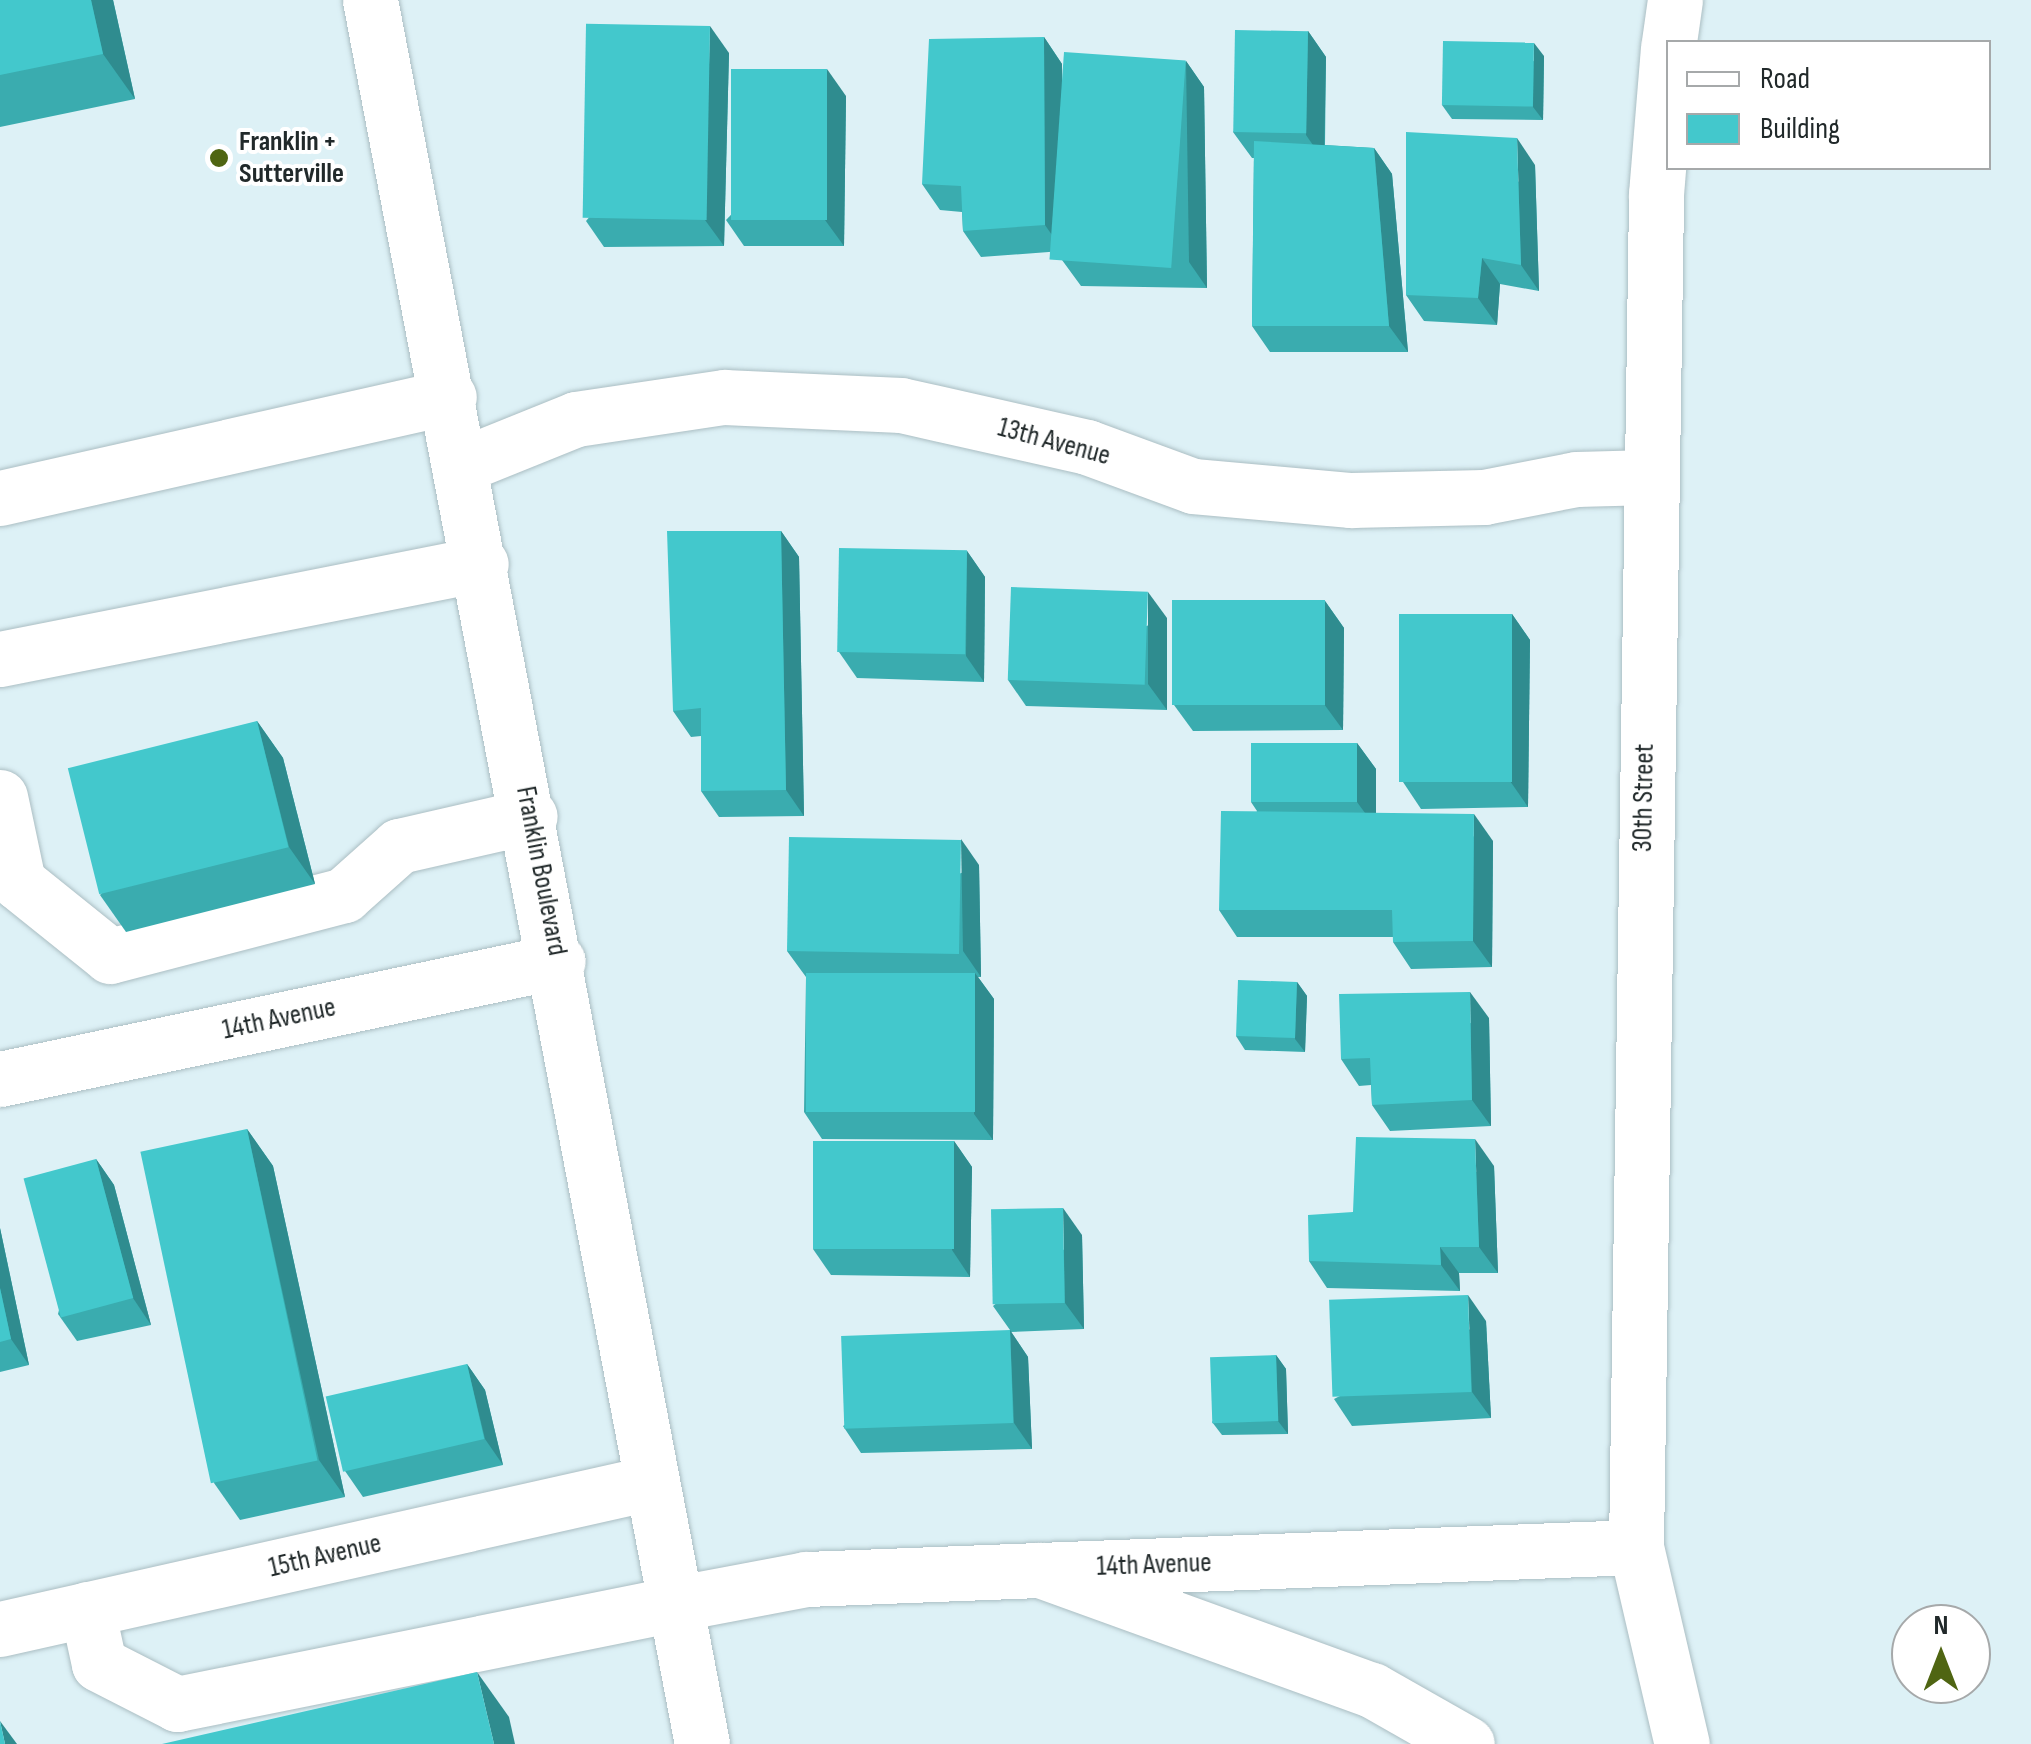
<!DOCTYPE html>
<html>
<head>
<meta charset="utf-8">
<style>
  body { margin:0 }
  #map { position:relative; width:2031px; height:1744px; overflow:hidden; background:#ddf1f6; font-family:"Sofia Sans Condensed",sans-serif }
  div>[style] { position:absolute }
  .roads { filter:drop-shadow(0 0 2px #abbec3) drop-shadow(0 0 2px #abbec3) }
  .minor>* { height:55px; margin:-27.5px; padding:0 27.5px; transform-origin:27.5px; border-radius:27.5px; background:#fff }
  .major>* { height:55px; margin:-27.5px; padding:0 27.5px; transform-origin:27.5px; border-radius:27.5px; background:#fff }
  .highway>* { height:55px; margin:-27.5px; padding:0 27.5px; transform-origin:27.5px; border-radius:27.5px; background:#fff }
  .wall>* { inset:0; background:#3aacaf }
  .shaded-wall>* { inset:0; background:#2f8c8f }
  .building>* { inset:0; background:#43c8cc; transform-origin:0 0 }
  .dots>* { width:28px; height:28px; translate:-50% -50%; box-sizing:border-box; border:5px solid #fff; border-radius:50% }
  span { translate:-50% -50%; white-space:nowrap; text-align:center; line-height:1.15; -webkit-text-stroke:8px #fff; paint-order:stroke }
  .poi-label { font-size:28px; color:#21292a; font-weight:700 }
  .left { translate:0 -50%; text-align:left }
  .street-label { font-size:28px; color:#21292a }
  .legend { position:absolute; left:1666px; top:40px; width:325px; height:130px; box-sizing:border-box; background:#fff; border:2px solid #a6a9aa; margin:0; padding:12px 18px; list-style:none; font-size:30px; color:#21292a }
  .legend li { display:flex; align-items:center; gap:20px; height:50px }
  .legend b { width:50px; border:2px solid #a6a9aa }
  .north { position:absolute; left:1891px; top:1604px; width:100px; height:100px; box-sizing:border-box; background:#fff; border:2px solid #a6a9aa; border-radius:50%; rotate:0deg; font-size:28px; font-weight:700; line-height:40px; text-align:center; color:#21292a }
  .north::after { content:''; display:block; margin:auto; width:35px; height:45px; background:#4f6512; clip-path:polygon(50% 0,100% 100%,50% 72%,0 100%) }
</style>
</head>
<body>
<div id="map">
  <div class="roads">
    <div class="minor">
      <div style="left:462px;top:465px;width:123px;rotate:-22deg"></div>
      <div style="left:576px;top:419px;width:150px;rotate:-8.5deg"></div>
      <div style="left:724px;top:397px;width:177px;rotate:2.6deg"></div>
      <div style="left:901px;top:405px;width:191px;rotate:12.7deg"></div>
      <div style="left:1087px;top:447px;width:113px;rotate:20.2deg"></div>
      <div style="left:1193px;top:486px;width:159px;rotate:5.1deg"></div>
      <div style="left:1351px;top:500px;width:133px;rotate:-1.3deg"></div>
      <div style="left:1484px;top:497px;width:94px;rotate:-11.1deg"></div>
      <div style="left:1576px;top:479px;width:75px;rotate:-1.5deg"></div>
      <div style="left:0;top:498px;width:460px;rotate:-12.7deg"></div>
      <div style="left:0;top:659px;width:490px;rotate:-11.2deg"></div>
      <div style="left:0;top:797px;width:87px;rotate:78deg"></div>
      <div style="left:18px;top:882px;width:118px;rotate:38.8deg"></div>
      <div style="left:110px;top:956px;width:242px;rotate:-14.6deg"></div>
      <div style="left:344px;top:895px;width:74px;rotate:-41.7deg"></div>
      <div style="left:399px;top:846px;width:134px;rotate:-12.9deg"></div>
      <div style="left:0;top:1079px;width:570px;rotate:-11.94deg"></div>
      <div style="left:87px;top:1609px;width:56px;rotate:77.7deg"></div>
      <div style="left:99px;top:1664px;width:88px;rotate:27.1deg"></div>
      <div style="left:177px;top:1704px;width:507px;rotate:-11.38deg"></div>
      <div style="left:0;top:1629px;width:666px;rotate:-12.66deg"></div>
    </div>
    <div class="major">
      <div style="left:370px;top:0;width:1775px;rotate:79.22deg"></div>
      <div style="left:1669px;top:42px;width:42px;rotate:-81.9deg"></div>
      <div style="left:674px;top:1604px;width:134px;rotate:-10.7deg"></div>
      <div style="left:806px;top:1579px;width:831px;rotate:-2.21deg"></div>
      <div style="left:1636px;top:1547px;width:1353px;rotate:-89.15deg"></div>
      <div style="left:1656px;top:194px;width:146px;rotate:-85.3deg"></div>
    </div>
    <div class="highway">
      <div style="left:1636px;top:1547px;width:202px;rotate:76.9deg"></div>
      <div style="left:1040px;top:1570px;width:353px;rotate:19.9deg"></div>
      <div style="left:1372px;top:1690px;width:109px;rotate:29.6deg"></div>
    </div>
  </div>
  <div class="wall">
    <div style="clip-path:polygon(0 0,113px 0,135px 99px,0 127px)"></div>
    <div style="clip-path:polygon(1308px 31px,1326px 57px,1325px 145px,1374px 148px,1392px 174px,1408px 352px,1270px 352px,1252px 326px,1254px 158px,1252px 158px,1233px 132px)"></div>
    <div style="clip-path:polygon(1044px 37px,1062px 64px,1063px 189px,1186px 61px,1204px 87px,1207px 288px,1081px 286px,1062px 260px,1062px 251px,981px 257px,963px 231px,962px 212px,940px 210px,922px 184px)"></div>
    <div style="clip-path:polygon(729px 53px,724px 246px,604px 247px,586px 221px)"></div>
    <div style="clip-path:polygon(1544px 56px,1543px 120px,1452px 119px,1442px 105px)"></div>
    <div style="clip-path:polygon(846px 96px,844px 246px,744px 246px,726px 220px)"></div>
    <div style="clip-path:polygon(1535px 165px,1539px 291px,1500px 284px,1497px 325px,1424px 321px,1406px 295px)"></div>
    <div style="clip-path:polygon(781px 531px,799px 557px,804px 816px,719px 817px,701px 791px,701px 736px,691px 737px,673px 711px)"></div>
    <div style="clip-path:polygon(967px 551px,985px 577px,984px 682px,857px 678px,839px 652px)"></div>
    <div style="clip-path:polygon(1325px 601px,1344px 628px,1343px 730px,1193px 731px,1174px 705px)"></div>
    <div style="clip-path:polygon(1512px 614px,1530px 640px,1528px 807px,1421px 809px,1403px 782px)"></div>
    <div style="clip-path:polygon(1167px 618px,1167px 710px,1026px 706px,1008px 680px)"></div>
    <div style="clip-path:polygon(257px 721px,283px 758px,315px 884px,126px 932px,100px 895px)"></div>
    <div style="clip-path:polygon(1357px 743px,1376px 769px,1376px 813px,1493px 841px,1492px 967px,1411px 969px,1393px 942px,1393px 937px,1237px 937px,1219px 910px,1257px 811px,1251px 802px)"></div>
    <div style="clip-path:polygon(979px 865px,981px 977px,978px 977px,994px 999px,993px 1140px,822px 1139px,804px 1112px,806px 977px,787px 951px)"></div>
    <div style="clip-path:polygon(1297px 982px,1307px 996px,1305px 1052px,1245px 1050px,1236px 1036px)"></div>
    <div style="clip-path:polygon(1489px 1018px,1491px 1126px,1390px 1131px,1372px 1105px,1371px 1085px,1359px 1086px,1341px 1059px)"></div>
    <div style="clip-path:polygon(247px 1129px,273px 1166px,345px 1497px,240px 1520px,214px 1483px)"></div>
    <div style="clip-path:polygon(954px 1141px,972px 1167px,970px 1277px,831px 1275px,813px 1249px)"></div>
    <div style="clip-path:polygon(96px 1159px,114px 1185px,151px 1325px,77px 1341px,58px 1314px)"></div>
    <div style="clip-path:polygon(1494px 1166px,1498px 1273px,1459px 1273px,1460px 1291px,1327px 1288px,1309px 1261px,1353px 1212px)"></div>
    <div style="clip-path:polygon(0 1228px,29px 1365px,0 1372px)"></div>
    <div style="clip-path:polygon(1082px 1235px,1084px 1329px,1011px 1332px,1028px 1357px,1032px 1449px,861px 1453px,843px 1426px,1010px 1330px,993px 1306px)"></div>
    <div style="clip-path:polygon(1486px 1321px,1491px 1418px,1352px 1426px,1334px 1399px)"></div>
    <div style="clip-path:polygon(1276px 1355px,1286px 1369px,1288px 1434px,1222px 1435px,1212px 1422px)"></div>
    <div style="clip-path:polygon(467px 1364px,485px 1390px,503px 1465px,363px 1497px,345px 1471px)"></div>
  </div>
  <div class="shaded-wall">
    <div style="clip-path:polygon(91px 0,113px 0,135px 99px,103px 54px)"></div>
    <div style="clip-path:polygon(710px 26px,729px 53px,724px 246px,705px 220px)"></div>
    <div style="clip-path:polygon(1308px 31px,1326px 57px,1324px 161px,1306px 135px)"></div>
    <div style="clip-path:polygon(1044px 37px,1062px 64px,1063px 251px,1045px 225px)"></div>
    <div style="clip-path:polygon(1534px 43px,1544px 56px,1543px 120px,1533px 107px)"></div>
    <div style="clip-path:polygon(1186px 61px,1204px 87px,1207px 288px,1189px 262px)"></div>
    <div style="clip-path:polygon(827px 69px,846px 96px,844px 246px,825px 220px)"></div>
    <div style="clip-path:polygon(1517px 138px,1535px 165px,1539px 291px,1521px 265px)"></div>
    <div style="clip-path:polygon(1374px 148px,1392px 174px,1408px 352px,1389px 326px)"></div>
    <div style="clip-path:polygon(1482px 258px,1500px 284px,1497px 325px,1478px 298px)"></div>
    <div style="clip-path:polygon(781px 531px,799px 557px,804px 816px,786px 790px)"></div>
    <div style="clip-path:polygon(967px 551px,985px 577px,984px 682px,966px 656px)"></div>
    <div style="clip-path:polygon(1148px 592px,1167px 618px,1167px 710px,1148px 684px)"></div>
    <div style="clip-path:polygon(1325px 601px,1344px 628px,1343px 730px,1324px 704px)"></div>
    <div style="clip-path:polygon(1512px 614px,1530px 640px,1528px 807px,1510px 781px)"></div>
    <div style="clip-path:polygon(257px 721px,283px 758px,315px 884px,289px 847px)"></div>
    <div style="clip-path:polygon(1357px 743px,1376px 769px,1376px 828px,1357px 802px)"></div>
    <div style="clip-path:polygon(1474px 814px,1493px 841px,1492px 967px,1473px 941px)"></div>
    <div style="clip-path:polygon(961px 839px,979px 865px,981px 977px,963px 951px)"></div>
    <div style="clip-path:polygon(975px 973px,994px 999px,993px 1140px,974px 1114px)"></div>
    <div style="clip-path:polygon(1297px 982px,1307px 996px,1305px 1052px,1295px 1039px)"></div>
    <div style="clip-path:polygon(1470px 992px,1489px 1018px,1491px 1126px,1472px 1100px)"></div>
    <div style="clip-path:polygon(247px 1129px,273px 1166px,345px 1497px,319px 1460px)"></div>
    <div style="clip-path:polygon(1475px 1139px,1494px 1166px,1498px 1273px,1479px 1247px)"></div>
    <div style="clip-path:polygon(954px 1141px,972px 1167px,970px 1277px,952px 1250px)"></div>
    <div style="clip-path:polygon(96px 1159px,114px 1185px,151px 1325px,133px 1298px)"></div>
    <div style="clip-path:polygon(1063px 1208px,1082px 1235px,1084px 1329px,1065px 1303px)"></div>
    <div style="clip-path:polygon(0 1228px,29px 1365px,11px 1339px,0 1288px)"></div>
    <div style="clip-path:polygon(1440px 1247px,1459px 1273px,1460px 1291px,1441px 1265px)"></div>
    <div style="clip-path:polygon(1468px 1295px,1486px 1321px,1491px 1418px,1472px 1392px)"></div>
    <div style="clip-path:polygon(1010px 1330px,1028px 1357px,1032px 1449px,1014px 1423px)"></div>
    <div style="clip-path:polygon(1276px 1355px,1286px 1369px,1288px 1434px,1278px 1421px)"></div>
    <div style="clip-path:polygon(467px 1364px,485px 1390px,503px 1465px,485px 1439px)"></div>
    <div style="clip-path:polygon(477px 1672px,509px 1717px,515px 1744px,494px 1744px)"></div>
    <div style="clip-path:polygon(0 1721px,17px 1744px,5px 1744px)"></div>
  </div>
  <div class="building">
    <div style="clip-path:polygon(0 0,91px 0,103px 54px,0 75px)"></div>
    <div style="left:710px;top:26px;width:194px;height:124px;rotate:91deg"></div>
    <div style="left:1235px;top:30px;width:73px;height:102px;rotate:1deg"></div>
    <div style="clip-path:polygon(1044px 37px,1045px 225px,963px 231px,961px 186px,922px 184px,929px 39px)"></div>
    <div style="left:1443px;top:41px;width:91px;height:64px;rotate:1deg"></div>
    <div style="left:1064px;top:52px;width:122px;height:208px;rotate:4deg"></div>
    <div style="left:731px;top:69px;width:96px;height:151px"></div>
    <div style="clip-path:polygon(1406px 132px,1517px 138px,1521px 265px,1482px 258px,1478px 298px,1406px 295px)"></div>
    <div style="clip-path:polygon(1254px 141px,1374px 148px,1389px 326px,1252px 326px)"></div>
    <div style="clip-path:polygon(667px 531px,781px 531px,786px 790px,701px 791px,701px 708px,673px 711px)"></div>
    <div style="left:839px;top:548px;width:128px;height:104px;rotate:1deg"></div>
    <div style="left:1011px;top:587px;width:137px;height:93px;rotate:2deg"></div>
    <div style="left:1172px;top:600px;width:153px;height:105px"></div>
    <div style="left:1399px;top:614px;width:113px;height:168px"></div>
    <div style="left:257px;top:721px;width:130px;height:195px;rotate:76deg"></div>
    <div style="left:1251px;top:743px;width:106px;height:59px"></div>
    <div style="clip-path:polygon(1221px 811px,1474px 814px,1473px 941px,1393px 942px,1392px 910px,1219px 910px)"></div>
    <div style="left:789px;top:837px;width:172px;height:114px;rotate:1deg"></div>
    <div style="left:806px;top:973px;width:169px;height:139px"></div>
    <div style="left:1238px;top:980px;width:59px;height:56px;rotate:2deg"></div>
    <div style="clip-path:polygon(1470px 992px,1472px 1100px,1372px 1105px,1370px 1058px,1341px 1059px,1339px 994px)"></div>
    <div style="left:247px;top:1129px;width:339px;height:109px;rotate:78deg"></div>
    <div style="clip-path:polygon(1356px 1137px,1475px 1139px,1479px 1247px,1440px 1247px,1441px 1265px,1309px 1261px,1308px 1215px,1353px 1212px)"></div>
    <div style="left:813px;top:1141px;width:141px;height:108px"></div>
    <div style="left:96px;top:1159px;width:144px;height:75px;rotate:75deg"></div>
    <div style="left:1063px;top:1208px;width:95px;height:72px;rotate:89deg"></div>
    <div style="clip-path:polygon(0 1288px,11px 1339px,0 1342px)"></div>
    <div style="left:1468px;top:1295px;width:97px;height:139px;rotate:88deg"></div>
    <div style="left:1010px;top:1330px;width:93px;height:169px;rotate:88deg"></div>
    <div style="left:1276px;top:1355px;width:66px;height:66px;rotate:88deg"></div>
    <div style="left:467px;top:1364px;width:77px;height:145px;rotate:77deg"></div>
    <div style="clip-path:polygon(477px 1672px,494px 1744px,162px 1744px)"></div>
    <div style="clip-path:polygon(0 1721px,5px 1744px,0 1744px)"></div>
  </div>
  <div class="dots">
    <div style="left:219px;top:158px;background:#4f6512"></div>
  </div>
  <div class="poi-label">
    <span class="left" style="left:239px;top:158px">Franklin +<br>Sutterville</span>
  </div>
  <div class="street-label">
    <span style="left:1054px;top:442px;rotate:15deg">13th Avenue</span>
    <span style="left:1644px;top:798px;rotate:-89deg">30th Street</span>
    <span style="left:541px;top:871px;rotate:79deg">Franklin Boulevard</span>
    <span style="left:279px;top:1019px;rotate:-12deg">14th Avenue</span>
    <span style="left:325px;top:1556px;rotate:-13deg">15th Avenue</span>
    <span style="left:1154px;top:1565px;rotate:-2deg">14th Avenue</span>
  </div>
  <ul class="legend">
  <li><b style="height:12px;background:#fff"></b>Road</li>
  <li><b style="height:28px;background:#43c8cc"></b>Building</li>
  </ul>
  <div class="north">N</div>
</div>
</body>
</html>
